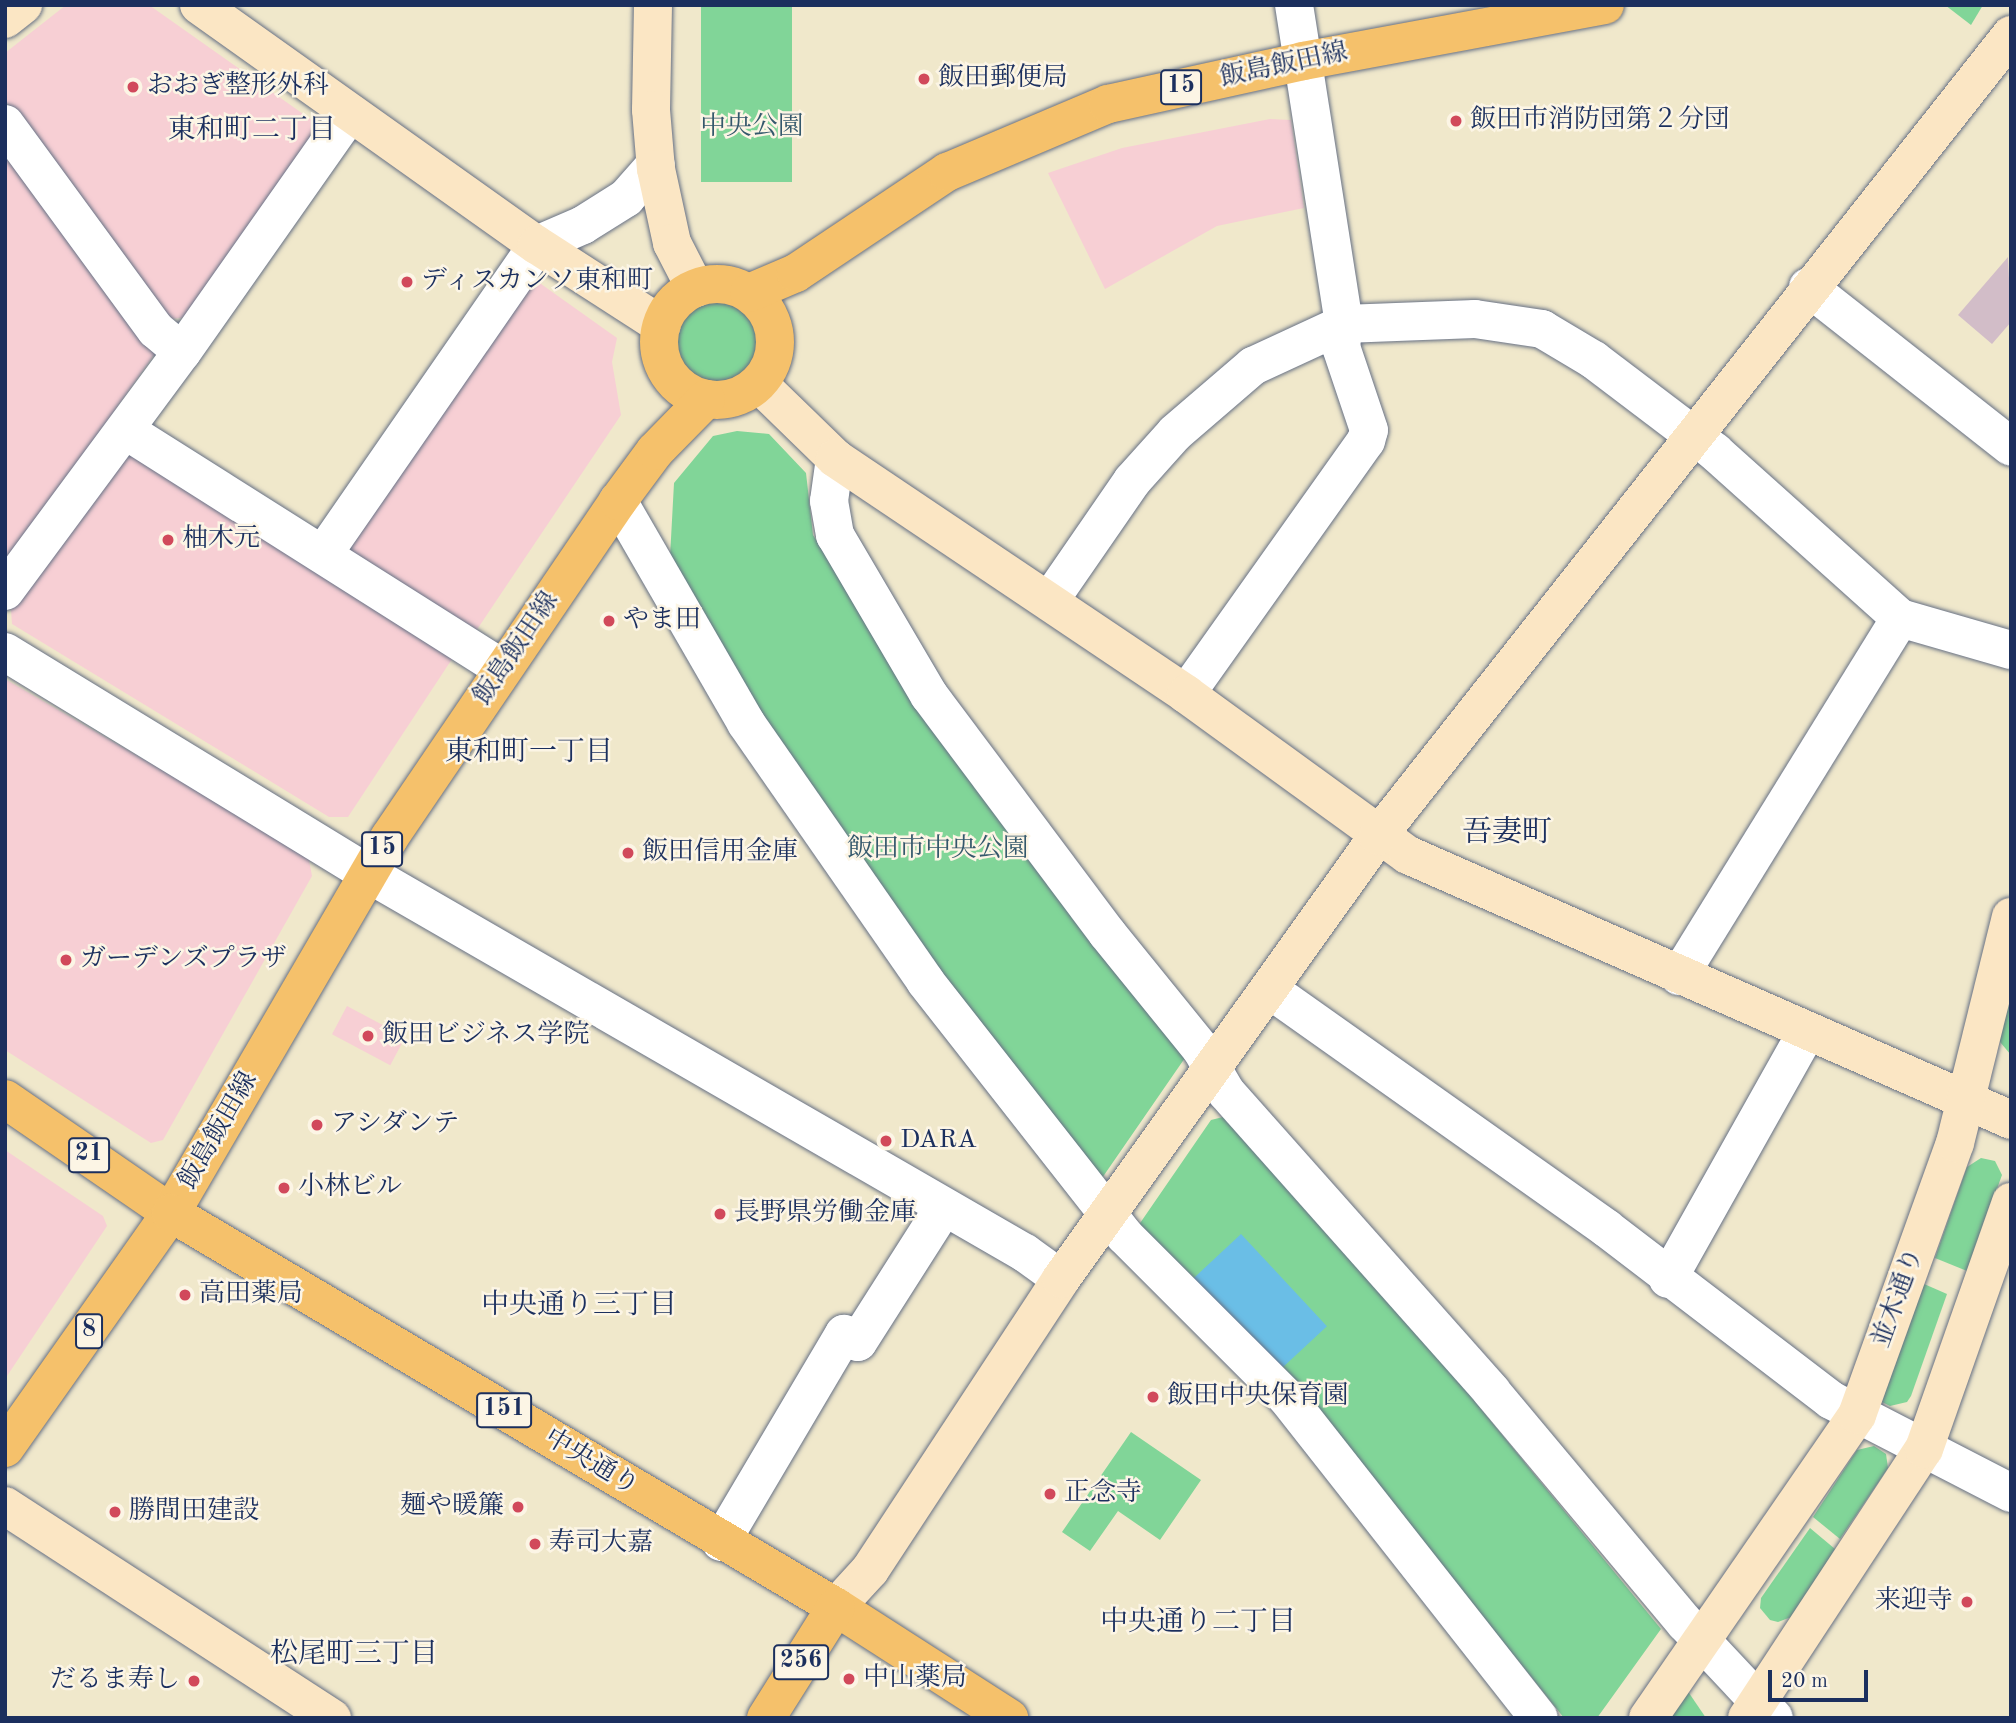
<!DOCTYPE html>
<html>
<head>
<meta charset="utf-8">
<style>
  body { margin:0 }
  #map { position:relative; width:2016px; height:1723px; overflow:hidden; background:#f0e8cb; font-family:"Old Standard TT","Noto Serif JP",serif }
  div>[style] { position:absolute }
  .built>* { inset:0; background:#f7cfd4; transform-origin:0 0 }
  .industrial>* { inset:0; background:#d2bdc8 }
  .green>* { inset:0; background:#81d598; transform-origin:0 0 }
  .round { border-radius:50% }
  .water>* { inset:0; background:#6abee6; transform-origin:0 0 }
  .roads { filter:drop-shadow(0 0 2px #667084) drop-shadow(0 0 2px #667084) }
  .street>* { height:38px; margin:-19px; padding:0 19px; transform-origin:19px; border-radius:19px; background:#fff }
  .secondary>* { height:38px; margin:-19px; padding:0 19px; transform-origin:19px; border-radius:19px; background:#fbe6c4 }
  .primary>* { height:38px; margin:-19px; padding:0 19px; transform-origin:19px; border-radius:19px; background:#f5c16b }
  .primary>.ring { margin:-19px; padding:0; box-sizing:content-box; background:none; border:38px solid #f5c16b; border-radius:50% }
  .highway>* { height:38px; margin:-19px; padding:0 19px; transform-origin:19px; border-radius:19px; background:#f5c16b }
  .dots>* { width:19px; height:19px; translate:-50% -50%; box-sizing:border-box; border:4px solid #fcf5e5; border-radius:50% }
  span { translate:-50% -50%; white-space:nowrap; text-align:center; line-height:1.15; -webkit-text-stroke:5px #fcf5e5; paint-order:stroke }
  .shield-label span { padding:2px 5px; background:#fcf5e5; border:2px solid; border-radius:5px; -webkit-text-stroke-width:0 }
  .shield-label { font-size:24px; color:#1b2f5e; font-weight:700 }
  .street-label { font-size:26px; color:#1b2f5e }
  .poi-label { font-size:26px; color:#1b2f5e }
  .left { translate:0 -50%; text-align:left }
  .right { translate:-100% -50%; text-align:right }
  .park-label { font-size:26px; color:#34586c }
  .neighbourhood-label { font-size:28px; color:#1b2f5e }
  .quarter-label { font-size:30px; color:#1b2f5e }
  .frame { position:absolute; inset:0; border:7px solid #1b2f5e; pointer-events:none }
  .scale { position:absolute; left:1768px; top:1670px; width:100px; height:32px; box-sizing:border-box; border:4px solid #1b2f5e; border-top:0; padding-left:9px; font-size:21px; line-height:24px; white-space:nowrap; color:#1b2f5e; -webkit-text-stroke:5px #fcf5e5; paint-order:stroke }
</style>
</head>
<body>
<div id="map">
  <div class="built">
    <div style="clip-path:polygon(66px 5px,149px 5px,316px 123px,317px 135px,188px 317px,163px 320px,5px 100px,5px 53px)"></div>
    <div style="clip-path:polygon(1270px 119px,1291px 120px,1304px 208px,1217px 226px,1105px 289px,1048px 173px,1122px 148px)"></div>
    <div style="clip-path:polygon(5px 142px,156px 352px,5px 565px)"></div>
    <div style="clip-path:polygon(527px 274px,617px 338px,612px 362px,621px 415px,474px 634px,352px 554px,348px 536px)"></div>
    <div style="clip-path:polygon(125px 449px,456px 653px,348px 817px,329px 817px,12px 624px,11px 610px)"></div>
    <div style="clip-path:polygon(5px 679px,308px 855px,312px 876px,163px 1140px,151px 1143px,5px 1050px)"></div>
    <div style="left:347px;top:1006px;width:66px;height:32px;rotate:28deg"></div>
    <div style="clip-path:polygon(5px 1150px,103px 1216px,107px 1226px,5px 1379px)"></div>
  </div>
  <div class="industrial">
    <div style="clip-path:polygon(2008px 257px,2011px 322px,1992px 344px,1958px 315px)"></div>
  </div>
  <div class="green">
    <div style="left:701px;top:5px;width:91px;height:177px"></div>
    <div style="clip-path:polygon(1945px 5px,1983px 5px,1971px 25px)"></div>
    <div class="round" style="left:674px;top:299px;width:88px;height:88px"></div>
    <div style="clip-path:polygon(737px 431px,769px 434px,806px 473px,813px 535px,930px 718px,1187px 1055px,1100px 1181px,877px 890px,730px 672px,670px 557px,674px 483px,713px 436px)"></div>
    <div style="clip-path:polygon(2011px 987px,2011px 1055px,2000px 1042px,2000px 1027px)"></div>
    <div style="clip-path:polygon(1227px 1116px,1458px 1381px,1661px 1629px,1597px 1718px,1564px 1718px,1391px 1502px,1136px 1229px,1211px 1120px)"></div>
    <div style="clip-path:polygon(1981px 1158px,1995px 1161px,2002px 1175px,1967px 1271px,1935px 1258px,1967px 1167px)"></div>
    <div style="clip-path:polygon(1915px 1280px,1947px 1294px,1911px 1396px,1907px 1402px,1890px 1406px,1882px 1402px)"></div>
    <div style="clip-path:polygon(1131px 1432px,1201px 1480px,1160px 1540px,1118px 1511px,1090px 1551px,1062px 1532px)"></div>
    <div style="clip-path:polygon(1874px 1446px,1886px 1454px,1888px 1468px,1840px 1539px,1813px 1517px,1857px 1450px)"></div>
    <div style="clip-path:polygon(1810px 1528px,1835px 1549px,1794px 1616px,1778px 1622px,1770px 1620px,1760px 1608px,1761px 1598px)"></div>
    <div style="clip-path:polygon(1687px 1690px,1706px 1718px,1667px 1718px)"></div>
  </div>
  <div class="water">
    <div style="left:1241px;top:1234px;width:126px;height:68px;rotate:47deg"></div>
  </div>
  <div class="roads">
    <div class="street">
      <div style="left:5px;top:124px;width:255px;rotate:53.8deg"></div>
      <div style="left:156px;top:330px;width:34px;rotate:40deg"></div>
      <div style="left:1808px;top:287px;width:258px;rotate:38.2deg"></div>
      <div style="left:125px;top:430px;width:447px;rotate:32.3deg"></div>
      <div style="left:835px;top:458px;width:43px;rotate:97.9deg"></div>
      <div style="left:829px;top:501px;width:35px;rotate:80deg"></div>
      <div style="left:835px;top:535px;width:186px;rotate:59.6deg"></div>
      <div style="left:929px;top:695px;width:297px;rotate:53.2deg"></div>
      <div style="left:1107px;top:933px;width:149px;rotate:51deg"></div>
      <div style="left:1201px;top:1049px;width:50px;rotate:59.8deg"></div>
      <div style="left:1226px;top:1092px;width:400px;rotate:48.4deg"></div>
      <div style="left:1491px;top:1391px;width:302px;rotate:50.1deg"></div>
      <div style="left:1685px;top:1623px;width:130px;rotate:46.9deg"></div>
      <div style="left:618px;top:501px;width:256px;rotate:60deg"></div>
      <div style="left:746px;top:723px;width:314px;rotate:55.2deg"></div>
      <div style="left:925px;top:981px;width:324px;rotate:51.9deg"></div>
      <div style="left:1125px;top:1236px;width:229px;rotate:45deg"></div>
      <div style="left:1287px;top:1398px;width:407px;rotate:51.8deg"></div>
      <div style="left:324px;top:553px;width:374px;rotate:-55.3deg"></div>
      <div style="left:537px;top:245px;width:50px;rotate:-23.5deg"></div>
      <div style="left:583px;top:225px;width:51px;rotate:-32.1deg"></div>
      <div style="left:626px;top:198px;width:45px;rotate:-48.6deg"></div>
      <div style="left:5px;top:591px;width:297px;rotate:-53.5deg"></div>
      <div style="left:182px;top:352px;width:292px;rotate:-54.9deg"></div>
      <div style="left:1050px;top:600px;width:145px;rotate:-55.4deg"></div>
      <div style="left:1132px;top:481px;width:64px;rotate:-48.1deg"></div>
      <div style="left:1175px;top:433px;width:103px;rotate:-40.7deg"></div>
      <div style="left:1253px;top:366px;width:100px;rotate:-24.8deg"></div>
      <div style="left:1344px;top:324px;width:131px;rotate:-2.2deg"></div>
      <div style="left:1475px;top:319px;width:68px;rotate:8.5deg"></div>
      <div style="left:1542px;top:329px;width:61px;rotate:30.8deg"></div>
      <div style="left:1594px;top:360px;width:152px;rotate:37.2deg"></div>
      <div style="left:1715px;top:452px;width:249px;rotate:41.9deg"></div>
      <div style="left:1900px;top:618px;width:116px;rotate:16.1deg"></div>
      <div style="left:5px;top:652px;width:424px;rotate:31.4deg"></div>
      <div style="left:367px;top:873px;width:760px;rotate:30.01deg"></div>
      <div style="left:1025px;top:1253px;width:44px;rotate:35.8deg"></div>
      <div style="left:1186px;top:694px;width:310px;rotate:-54.6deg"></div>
      <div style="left:1366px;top:441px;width:11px;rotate:-75deg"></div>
      <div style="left:1369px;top:430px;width:88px;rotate:-108.6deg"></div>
      <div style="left:1341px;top:347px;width:23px;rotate:-83deg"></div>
      <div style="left:1344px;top:324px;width:323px;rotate:-98.9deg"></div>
      <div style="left:1679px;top:976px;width:421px;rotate:-58.3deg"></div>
      <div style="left:1270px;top:990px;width:412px;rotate:35.3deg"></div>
      <div style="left:1606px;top:1228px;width:283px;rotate:37.4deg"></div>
      <div style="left:1831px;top:1400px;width:203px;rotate:27.3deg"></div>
      <div style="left:1668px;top:1279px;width:282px;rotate:-60.7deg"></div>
      <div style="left:721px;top:1542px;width:242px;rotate:-59.4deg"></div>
      <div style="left:844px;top:1334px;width:16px;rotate:30deg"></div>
      <div style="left:858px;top:1342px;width:160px;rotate:-57.5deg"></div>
    </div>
    <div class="secondary">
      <div style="left:199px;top:5px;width:415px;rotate:35.4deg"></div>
      <div style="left:537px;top:245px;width:148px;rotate:32.8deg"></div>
      <div style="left:653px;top:5px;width:105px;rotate:91.1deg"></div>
      <div style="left:651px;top:110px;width:59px;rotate:85.2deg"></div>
      <div style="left:656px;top:169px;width:76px;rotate:77.8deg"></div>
      <div style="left:672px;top:243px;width:51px;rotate:62.9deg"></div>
      <div style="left:5px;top:19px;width:23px;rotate:-38deg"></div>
      <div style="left:759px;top:384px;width:106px;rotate:44.2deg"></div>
      <div style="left:835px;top:458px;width:423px;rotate:33.9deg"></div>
      <div style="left:1186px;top:694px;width:274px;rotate:36deg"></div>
      <div style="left:1408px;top:855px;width:659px;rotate:23.72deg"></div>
      <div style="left:5px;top:1506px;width:390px;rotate:33deg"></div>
      <div style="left:836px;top:1607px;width:50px;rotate:-47.4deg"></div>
      <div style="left:870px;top:1570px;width:348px;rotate:-56.7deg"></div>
      <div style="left:1061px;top:1279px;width:545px;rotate:-54.41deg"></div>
      <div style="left:1378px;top:836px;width:1021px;rotate:-51.68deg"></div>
      <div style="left:1648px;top:1718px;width:368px;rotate:-55.4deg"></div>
      <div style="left:1857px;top:1415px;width:289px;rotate:-70.2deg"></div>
      <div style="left:1955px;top:1143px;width:233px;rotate:-76.1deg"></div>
      <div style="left:1747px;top:1718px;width:322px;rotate:-56.7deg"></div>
      <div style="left:1924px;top:1449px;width:262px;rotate:-70.6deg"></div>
    </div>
    <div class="primary">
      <div class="ring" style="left:659px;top:284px;width:78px;height:78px"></div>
      <div style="left:749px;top:293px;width:51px;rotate:-23.1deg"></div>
      <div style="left:796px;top:273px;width:182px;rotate:-33.8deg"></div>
      <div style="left:947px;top:172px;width:175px;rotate:-22.9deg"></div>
      <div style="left:1108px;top:104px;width:200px;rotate:-12.4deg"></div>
      <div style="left:1303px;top:61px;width:307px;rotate:-10.5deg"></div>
      <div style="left:5px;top:1099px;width:201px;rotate:34.5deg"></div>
      <div style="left:5px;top:1448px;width:288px;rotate:-54.8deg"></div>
      <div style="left:171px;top:1213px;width:434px;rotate:-59.8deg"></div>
      <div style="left:389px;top:838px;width:407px;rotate:-55.8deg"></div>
      <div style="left:618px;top:501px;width:62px;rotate:-53.5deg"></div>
      <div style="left:655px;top:451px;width:73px;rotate:-45.6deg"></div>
    </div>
    <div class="highway">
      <div style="left:171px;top:1213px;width:773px;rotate:30.65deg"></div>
      <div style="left:836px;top:1607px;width:206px;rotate:32.7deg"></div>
      <div style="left:766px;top:1718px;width:131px;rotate:-57.8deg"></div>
    </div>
  </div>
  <div class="dots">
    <div style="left:924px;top:79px;background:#d1495b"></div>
    <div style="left:133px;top:87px;background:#d1495b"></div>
    <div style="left:1456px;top:121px;background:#d1495b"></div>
    <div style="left:407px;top:282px;background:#d1495b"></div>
    <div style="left:168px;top:540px;background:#d1495b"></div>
    <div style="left:609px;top:621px;background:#d1495b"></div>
    <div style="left:628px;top:853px;background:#d1495b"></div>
    <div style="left:66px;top:960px;background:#d1495b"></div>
    <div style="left:368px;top:1036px;background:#d1495b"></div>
    <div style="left:317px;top:1125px;background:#d1495b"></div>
    <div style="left:886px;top:1141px;background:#d1495b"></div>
    <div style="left:284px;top:1188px;background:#d1495b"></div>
    <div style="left:720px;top:1214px;background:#d1495b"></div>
    <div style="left:185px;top:1295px;background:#d1495b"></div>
    <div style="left:1153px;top:1397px;background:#d1495b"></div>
    <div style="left:1050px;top:1494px;background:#d1495b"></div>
    <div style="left:518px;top:1507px;background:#d1495b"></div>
    <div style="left:115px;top:1512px;background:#d1495b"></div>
    <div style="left:535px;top:1544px;background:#d1495b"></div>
    <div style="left:1967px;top:1602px;background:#d1495b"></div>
    <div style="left:849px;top:1679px;background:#d1495b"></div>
    <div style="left:194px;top:1681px;background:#d1495b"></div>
  </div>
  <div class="shield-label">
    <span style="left:1181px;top:87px">15</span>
    <span style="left:382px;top:849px">15</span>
    <span style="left:89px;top:1155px">21</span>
    <span style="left:89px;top:1331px">8</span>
    <span style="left:504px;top:1410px">151</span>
    <span style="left:801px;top:1662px">256</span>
  </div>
  <div class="street-label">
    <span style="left:1284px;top:66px;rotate:-12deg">飯島飯田線</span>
    <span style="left:517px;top:649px;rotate:-56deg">飯島飯田線</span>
    <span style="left:219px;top:1131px;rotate:-60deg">飯島飯田線</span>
    <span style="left:1899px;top:1298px;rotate:-70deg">並木通り</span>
    <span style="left:591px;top:1463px;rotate:31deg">中央通り</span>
  </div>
  <div class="poi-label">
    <span class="left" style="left:938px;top:79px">飯田郵便局</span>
    <span class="left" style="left:147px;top:87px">おおぎ整形外科</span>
    <span class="left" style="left:1470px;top:121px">飯田市消防団第２分団</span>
    <span class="left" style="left:421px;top:282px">ディスカンソ東和町</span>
    <span class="left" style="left:182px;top:540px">柚木元</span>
    <span class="left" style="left:623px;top:621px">やま田</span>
    <span class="left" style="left:642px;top:853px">飯田信用金庫</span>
    <span class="left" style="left:80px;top:960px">ガーデンズプラザ</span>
    <span class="left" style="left:382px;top:1036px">飯田ビジネス学院</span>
    <span class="left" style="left:331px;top:1125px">アシダンテ</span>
    <span class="left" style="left:900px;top:1141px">DARA</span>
    <span class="left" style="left:298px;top:1188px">小林ビル</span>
    <span class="left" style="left:734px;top:1214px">長野県労働金庫</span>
    <span class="left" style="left:199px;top:1295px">高田薬局</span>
    <span class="left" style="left:1167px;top:1397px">飯田中央保育園</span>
    <span class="left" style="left:1064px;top:1494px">正念寺</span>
    <span class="right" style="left:504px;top:1507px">麺や暖簾</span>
    <span class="left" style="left:129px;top:1512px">勝間田建設</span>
    <span class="left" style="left:549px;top:1544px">寿司大嘉</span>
    <span class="right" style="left:1953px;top:1602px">来迎寺</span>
    <span class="left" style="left:863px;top:1679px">中山薬局</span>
    <span class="right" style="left:180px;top:1681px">だるま寿し</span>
  </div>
  <div class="park-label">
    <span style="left:752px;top:128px">中央公園</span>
    <span style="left:938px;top:850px">飯田市中央公園</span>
  </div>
  <div class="neighbourhood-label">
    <span style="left:252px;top:131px">東和町二丁目</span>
    <span style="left:529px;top:753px">東和町一丁目</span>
    <span style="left:579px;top:1306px">中央通り三丁目</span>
    <span style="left:1198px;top:1623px">中央通り二丁目</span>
    <span style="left:354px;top:1655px">松尾町三丁目</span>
  </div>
  <div class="quarter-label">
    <span style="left:1507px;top:833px">吾妻町</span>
  </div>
  <div class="frame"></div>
  <div class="scale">20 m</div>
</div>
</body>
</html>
